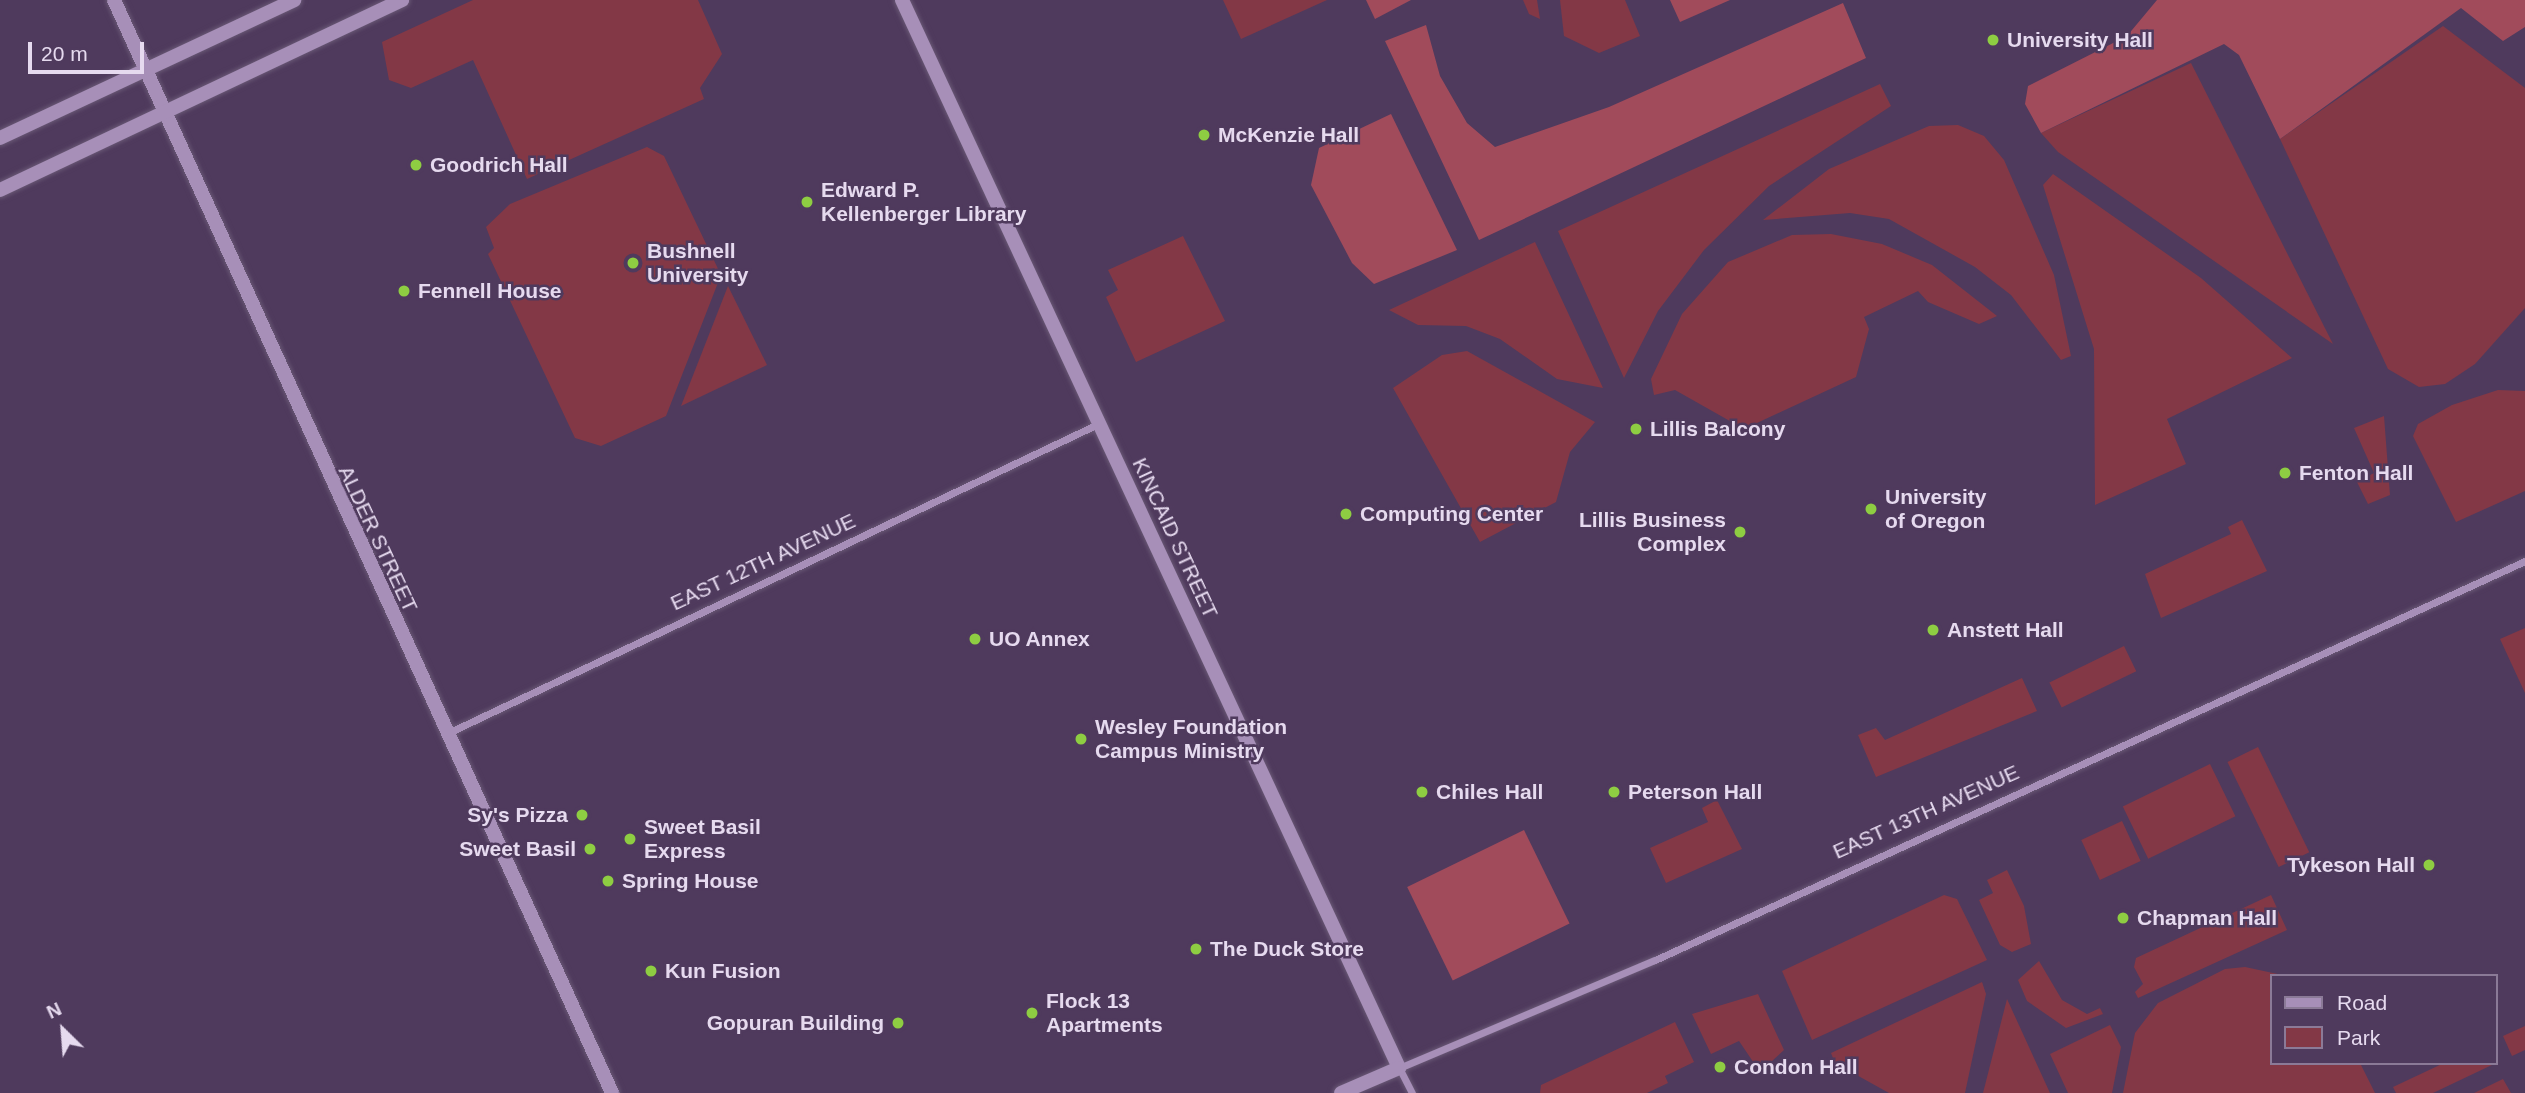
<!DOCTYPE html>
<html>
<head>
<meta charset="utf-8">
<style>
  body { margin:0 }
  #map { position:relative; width:2525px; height:1093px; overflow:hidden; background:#4f3a5d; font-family:Helvetica,sans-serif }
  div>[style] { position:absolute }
  .green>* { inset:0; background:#833846; transform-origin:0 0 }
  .forest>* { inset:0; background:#a14b5b; transform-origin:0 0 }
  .roads { filter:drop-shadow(0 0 2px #695875) drop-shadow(0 0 2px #695875) }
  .street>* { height:7px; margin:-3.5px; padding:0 3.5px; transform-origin:3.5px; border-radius:3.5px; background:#a78fb8 }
  .secondary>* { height:14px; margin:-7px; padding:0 7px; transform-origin:7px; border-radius:7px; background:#a78fb8 }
  .dots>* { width:19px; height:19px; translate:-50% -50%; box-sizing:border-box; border:4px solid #4f3a5d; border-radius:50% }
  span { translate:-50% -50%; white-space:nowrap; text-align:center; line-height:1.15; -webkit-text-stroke:5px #4f3a5d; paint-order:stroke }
  .poi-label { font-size:21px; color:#e6daef; font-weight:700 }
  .left { translate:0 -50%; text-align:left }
  .right { translate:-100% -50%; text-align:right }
  .street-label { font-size:21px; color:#e6daef }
  .legend { position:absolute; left:2270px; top:974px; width:228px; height:91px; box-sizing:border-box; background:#4f3a5d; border:2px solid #8b7a97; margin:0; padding:9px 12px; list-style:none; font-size:21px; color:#e6daef }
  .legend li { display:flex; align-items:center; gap:14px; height:35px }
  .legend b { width:35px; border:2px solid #8b7a97 }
  .north { position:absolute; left:28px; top:995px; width:70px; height:70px; -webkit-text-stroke:5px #4f3a5d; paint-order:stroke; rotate:335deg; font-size:19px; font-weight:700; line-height:28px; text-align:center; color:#e6daef }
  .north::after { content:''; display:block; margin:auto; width:24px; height:32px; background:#e6daef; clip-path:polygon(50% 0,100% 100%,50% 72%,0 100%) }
  .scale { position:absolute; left:28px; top:42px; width:116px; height:32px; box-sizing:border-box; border:4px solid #e6daef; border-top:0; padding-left:9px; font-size:21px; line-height:24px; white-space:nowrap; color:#e6daef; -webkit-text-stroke:5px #4f3a5d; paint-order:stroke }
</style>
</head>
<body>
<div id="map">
  <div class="green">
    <div style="clip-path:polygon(473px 0,698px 0,722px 54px,700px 88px,704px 99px,527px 179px,473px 60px,411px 88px,389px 80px,382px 42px)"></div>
    <div style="clip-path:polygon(1223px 0,1327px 0,1241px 39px)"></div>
    <div style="clip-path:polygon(1523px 0,1537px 0,1540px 19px,1529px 14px)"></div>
    <div style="clip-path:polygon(1560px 0,1625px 0,1640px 36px,1599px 53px,1564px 36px)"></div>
    <div style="clip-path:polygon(2443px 26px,2525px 88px,2525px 308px,2475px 364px,2445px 384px,2419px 387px,2388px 369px,2280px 139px)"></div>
    <div style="clip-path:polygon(2191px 63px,2333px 344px,2058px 152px,2041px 133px)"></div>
    <div style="clip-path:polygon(1880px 84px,1891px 106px,1769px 186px,1704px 250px,1658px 311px,1624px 378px,1558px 231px)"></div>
    <div style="clip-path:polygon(1958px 125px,1984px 136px,2004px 160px,2054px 275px,2071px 356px,2061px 360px,2011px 295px,1975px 267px,1889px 219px,1850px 213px,1763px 220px,1829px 169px,1929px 126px)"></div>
    <div style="clip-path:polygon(647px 147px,664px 156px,721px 275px,666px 416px,601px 446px,575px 438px,488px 254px,494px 248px,486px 227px,510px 204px)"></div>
    <div style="clip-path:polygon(2053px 174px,2201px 278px,2292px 358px,2167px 419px,2186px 464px,2095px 505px,2094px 349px,2043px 185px)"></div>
    <div style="clip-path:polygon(1831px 234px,1882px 244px,1932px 265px,1997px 316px,1979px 324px,1928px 302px,1918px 291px,1864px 317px,1869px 329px,1856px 377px,1744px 429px,1675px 390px,1654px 395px,1651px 379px,1682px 314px,1728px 262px,1792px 235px)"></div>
    <div style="clip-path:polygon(1183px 236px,1225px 321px,1136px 362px,1106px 297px,1118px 290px,1108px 270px)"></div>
    <div style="clip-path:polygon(1535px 242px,1603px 388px,1557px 379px,1500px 339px,1466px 326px,1418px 325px,1389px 310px)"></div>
    <div style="clip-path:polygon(728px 286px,767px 365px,681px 406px)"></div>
    <div style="clip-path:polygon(1467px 351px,1595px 422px,1570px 452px,1556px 502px,1480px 542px,1393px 388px,1442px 355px)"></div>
    <div style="clip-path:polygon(2498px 390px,2525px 391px,2525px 491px,2456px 522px,2413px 436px,2418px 424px,2452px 405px)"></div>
    <div style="clip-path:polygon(2384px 416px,2390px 495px,2368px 504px,2357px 482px,2374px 473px,2354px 428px)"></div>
    <div style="clip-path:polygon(2242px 520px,2267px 571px,2161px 618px,2145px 574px,2231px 534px,2228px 527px)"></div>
    <div style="clip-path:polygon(2525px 628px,2525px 693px,2500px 639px)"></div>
    <div style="left:2124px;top:646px;width:28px;height:83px;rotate:64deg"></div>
    <div style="clip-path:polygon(2022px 678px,2037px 711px,1876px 777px,1858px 735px,1876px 728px,1885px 740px)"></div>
    <div style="left:2258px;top:747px;width:117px;height:34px;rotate:64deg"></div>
    <div style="left:2210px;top:764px;width:58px;height:97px;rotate:64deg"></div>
    <div style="clip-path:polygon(1717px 800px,1742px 849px,1666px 883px,1650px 848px,1708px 822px,1702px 808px)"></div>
    <div style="left:2122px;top:821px;width:44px;height:45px;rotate:65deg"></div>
    <div style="clip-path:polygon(2007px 870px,2024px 906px,2031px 944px,2012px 952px,2000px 945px,1979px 900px,1993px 893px,1987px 880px)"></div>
    <div style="clip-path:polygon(1944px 895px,1957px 899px,1987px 960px,1812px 1040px,1782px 971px)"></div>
    <div style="clip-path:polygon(2271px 895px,2287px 930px,2138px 998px,2135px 992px,2143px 984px,2134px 967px,2136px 958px)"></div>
    <div style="clip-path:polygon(2039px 961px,2062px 1000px,2087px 1014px,2100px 1008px,2103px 1014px,2066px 1028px,2027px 1001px,2018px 980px)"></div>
    <div style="clip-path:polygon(2245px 967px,2287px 976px,2271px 976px,2271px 1063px,2360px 1063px,2375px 1093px,2123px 1093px,2135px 1033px,2158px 1003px,2225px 969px)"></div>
    <div style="clip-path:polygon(1982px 982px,1986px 994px,1965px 1093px,1889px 1093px,1835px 1063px,1831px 1053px)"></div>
    <div style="clip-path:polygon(1758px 994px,1784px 1050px,1760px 1072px,1739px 1041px,1711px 1054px,1692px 1014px)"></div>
    <div style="clip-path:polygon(2007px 999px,2050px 1093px,1983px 1093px)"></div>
    <div style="clip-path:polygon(1675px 1022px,1694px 1062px,1665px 1076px,1668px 1083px,1647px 1093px,1540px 1093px,1541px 1085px)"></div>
    <div style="clip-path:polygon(2110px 1025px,2121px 1047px,2112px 1093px,2068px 1093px,2050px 1054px)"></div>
    <div style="clip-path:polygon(2525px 1026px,2525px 1050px,2512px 1056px,2503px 1036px)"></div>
    <div style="clip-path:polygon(2444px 1063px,2494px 1064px,2433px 1093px,2396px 1093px,2393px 1087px)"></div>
    <div style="clip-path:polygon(2503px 1079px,2511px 1093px,2473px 1093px,2474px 1093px)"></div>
  </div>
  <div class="forest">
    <div style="clip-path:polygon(1366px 0,1411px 0,1375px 19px)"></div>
    <div style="clip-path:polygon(1670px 0,1730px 0,1680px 22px)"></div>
    <div style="clip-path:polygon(2157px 0,2525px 0,2525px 27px,2503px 41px,2461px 8px,2280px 139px,2239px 55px,2224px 44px,2041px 133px,2025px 104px,2028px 86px,2127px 36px)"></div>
    <div style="clip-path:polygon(1843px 3px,1866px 58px,1479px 240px,1385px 41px,1426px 25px,1440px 76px,1467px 123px,1495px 147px,1609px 107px)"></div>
    <div style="clip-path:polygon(1391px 114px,1457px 250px,1374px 284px,1352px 263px,1311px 185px,1319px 148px)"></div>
    <div style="left:1524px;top:830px;width:104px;height:130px;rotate:64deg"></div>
  </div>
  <div class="roads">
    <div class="street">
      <div style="left:448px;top:733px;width:720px;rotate:-25.43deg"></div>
      <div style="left:1412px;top:1093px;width:28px;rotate:-117deg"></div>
      <div style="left:1399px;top:1068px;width:278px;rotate:-22.9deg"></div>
      <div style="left:1655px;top:960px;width:957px;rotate:-24.64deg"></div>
    </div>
    <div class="secondary">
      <div style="left:114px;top:0;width:1201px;rotate:65.5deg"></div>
      <div style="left:902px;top:0;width:1178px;rotate:65.04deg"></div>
      <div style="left:1399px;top:1068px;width:63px;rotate:156.7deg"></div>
      <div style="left:0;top:138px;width:325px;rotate:-25.1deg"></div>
      <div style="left:0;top:190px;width:445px;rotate:-25.3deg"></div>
    </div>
  </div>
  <div class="dots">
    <div style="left:1993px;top:40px;background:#8ecd42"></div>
    <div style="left:1204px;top:135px;background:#8ecd42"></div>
    <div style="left:416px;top:165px;background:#8ecd42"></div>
    <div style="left:807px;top:202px;background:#8ecd42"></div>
    <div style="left:633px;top:263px;background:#8ecd42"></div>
    <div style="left:404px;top:291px;background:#8ecd42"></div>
    <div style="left:1636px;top:429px;background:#8ecd42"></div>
    <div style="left:2285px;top:473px;background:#8ecd42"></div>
    <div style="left:1871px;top:509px;background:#8ecd42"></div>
    <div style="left:1346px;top:514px;background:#8ecd42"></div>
    <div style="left:1740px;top:532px;background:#8ecd42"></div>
    <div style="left:1933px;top:630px;background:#8ecd42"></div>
    <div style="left:975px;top:639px;background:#8ecd42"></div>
    <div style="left:1081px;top:739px;background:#8ecd42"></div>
    <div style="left:1422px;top:792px;background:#8ecd42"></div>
    <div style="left:1614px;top:792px;background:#8ecd42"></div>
    <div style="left:582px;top:815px;background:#8ecd42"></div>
    <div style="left:630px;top:839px;background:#8ecd42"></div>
    <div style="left:590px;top:849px;background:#8ecd42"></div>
    <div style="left:2429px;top:865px;background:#8ecd42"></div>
    <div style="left:608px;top:881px;background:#8ecd42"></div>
    <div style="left:2123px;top:918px;background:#8ecd42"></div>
    <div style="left:1196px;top:949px;background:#8ecd42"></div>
    <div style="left:651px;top:971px;background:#8ecd42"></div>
    <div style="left:1032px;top:1013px;background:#8ecd42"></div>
    <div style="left:898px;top:1023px;background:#8ecd42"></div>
    <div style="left:1720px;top:1067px;background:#8ecd42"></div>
  </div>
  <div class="poi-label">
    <span class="left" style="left:2007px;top:40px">University Hall</span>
    <span class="left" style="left:1218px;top:135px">McKenzie Hall</span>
    <span class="left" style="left:430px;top:165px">Goodrich Hall</span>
    <span class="left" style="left:821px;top:202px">Edward P.<br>Kellenberger Library</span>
    <span class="left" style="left:647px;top:263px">Bushnell<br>University</span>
    <span class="left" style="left:418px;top:291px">Fennell House</span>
    <span class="left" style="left:1650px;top:429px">Lillis Balcony</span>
    <span class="left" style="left:2299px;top:473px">Fenton Hall</span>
    <span class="left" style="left:1885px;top:509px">University<br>of Oregon</span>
    <span class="left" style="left:1360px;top:514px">Computing Center</span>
    <span class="right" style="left:1726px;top:532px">Lillis Business<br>Complex</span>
    <span class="left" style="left:1947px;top:630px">Anstett Hall</span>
    <span class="left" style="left:989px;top:639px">UO Annex</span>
    <span class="left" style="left:1095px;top:739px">Wesley Foundation<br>Campus Ministry</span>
    <span class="left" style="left:1436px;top:792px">Chiles Hall</span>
    <span class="left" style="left:1628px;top:792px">Peterson Hall</span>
    <span class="right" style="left:568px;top:815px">Sy's Pizza</span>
    <span class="left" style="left:644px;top:839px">Sweet Basil<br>Express</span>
    <span class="right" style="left:576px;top:849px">Sweet Basil</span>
    <span class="right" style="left:2415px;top:865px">Tykeson Hall</span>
    <span class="left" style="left:622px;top:881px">Spring House</span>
    <span class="left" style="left:2137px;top:918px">Chapman Hall</span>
    <span class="left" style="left:1210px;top:949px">The Duck Store</span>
    <span class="left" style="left:665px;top:971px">Kun Fusion</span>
    <span class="left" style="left:1046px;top:1013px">Flock 13<br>Apartments</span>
    <span class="right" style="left:884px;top:1023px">Gopuran Building</span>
    <span class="left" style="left:1734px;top:1067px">Condon Hall</span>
  </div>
  <div class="street-label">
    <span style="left:1175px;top:538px;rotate:65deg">KINCAID STREET</span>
    <span style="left:378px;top:539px;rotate:65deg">ALDER STREET</span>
    <span style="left:763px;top:562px;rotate:-25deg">EAST 12TH AVENUE</span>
    <span style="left:1926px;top:812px;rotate:-24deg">EAST 13TH AVENUE</span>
  </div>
  <ul class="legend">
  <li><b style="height:9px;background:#a78fb8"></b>Road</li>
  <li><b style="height:19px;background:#833846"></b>Park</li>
  </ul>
  <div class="north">N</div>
  <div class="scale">20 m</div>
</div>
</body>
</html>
